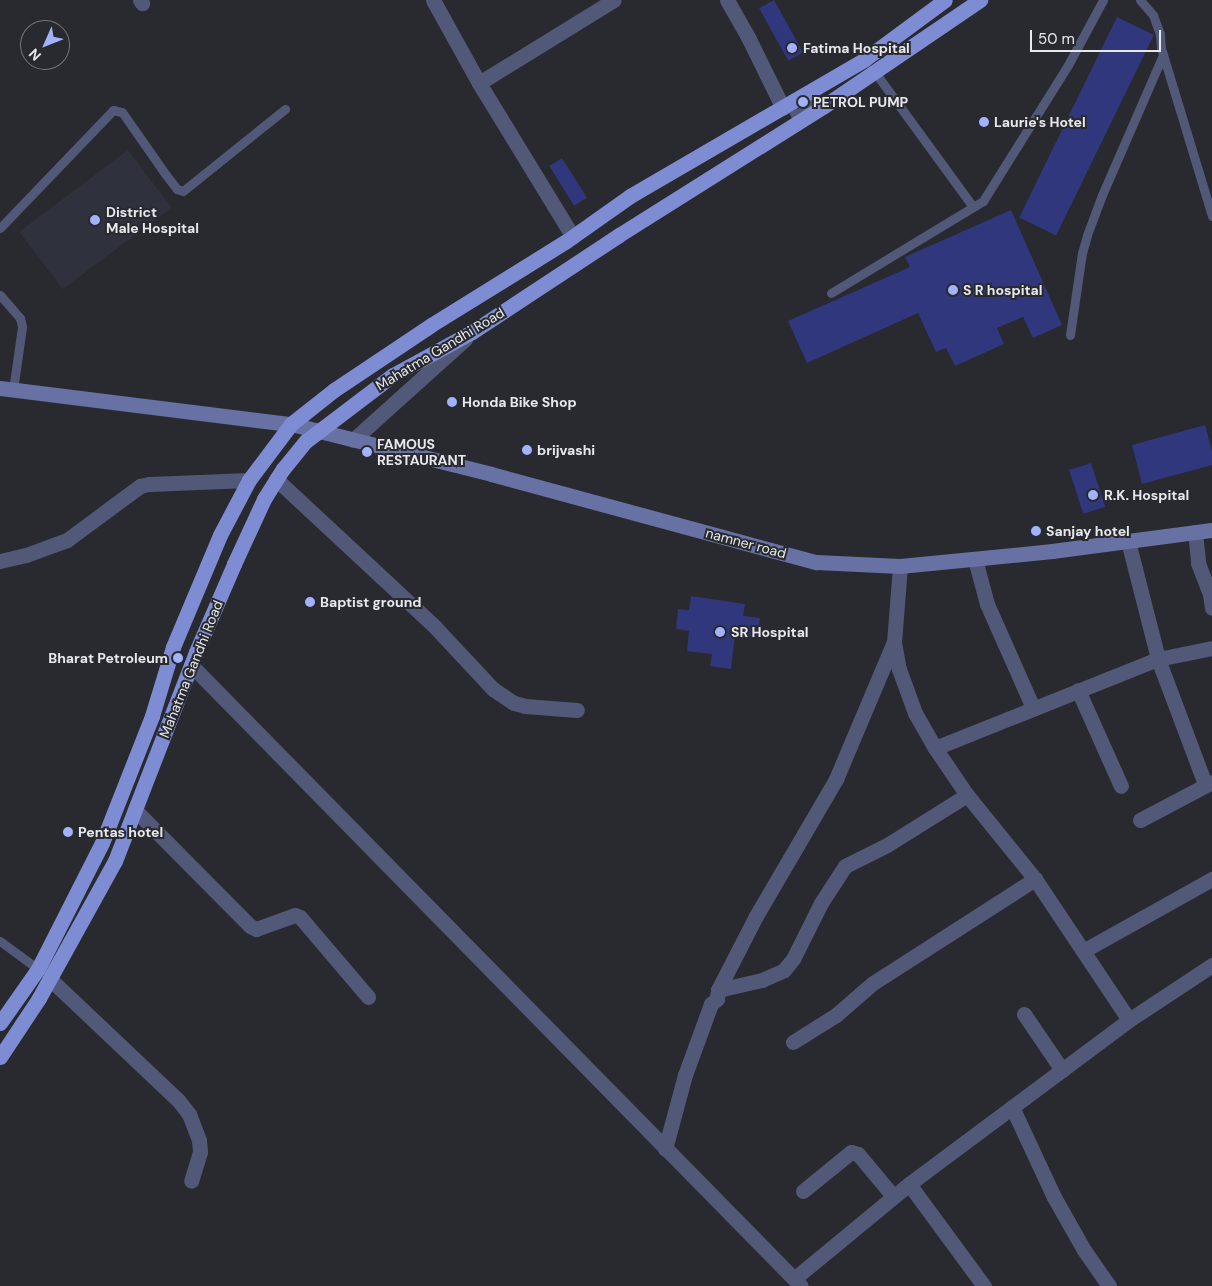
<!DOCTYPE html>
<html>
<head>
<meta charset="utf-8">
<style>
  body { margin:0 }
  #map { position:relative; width:1212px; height:1286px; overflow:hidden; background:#282a2f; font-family:"DM Sans",sans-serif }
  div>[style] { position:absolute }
  .built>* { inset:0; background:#2f323d; transform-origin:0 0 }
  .building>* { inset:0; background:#30377c; transform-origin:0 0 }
  .service>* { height:9px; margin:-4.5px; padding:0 4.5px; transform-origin:4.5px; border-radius:4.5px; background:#515878 }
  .minor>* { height:15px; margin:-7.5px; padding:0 7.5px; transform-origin:7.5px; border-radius:7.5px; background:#515878 }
  .secondary>* { height:15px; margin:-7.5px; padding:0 7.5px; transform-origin:7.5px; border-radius:7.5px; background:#6771a4 }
  .trunk>* { height:15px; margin:-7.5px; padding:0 7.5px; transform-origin:7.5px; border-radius:7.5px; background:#7e8cd4 }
  .dots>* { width:14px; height:14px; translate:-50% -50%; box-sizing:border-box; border:2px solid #282a2f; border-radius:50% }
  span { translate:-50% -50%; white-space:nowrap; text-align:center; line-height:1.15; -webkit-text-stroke:4px #282a2f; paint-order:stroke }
  .poi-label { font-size:14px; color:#e7e8ec; font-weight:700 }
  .left { translate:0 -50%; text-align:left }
  .right { translate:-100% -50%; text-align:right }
  .street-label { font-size:14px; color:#e7e8ec }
  .north { position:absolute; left:20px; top:20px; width:50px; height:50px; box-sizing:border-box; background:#282a2f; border:1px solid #74767b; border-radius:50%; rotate:226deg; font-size:14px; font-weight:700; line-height:20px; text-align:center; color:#e7e8ec }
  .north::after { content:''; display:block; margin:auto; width:18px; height:22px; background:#a3b2fd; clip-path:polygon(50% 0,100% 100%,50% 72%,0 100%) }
  .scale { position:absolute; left:1030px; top:30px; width:131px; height:22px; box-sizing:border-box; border:2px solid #e7e8ec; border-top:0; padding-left:6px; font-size:15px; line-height:18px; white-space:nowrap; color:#e7e8ec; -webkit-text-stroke:4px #282a2f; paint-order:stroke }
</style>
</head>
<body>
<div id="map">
  <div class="built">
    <div style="left:128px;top:150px;width:72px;height:136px;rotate:53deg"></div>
  </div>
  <div class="building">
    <div style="left:774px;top:0;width:60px;height:17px;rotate:61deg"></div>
    <div style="left:1117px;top:17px;width:41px;height:223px;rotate:26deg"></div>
    <div style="left:562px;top:158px;width:47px;height:15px;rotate:58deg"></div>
    <div style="clip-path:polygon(1011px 210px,1062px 325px,1033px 338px,1023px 317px,997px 328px,1004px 344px,955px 366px,946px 348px,936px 352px,918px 313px,807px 363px,788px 321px,910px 267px,905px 257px)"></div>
    <div style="clip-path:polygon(1205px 425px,1212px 451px,1212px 465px,1142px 484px,1132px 445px)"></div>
    <div style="left:1091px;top:463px;width:46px;height:23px;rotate:72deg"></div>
    <div style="clip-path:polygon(691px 596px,745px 604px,743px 616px,760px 618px,758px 638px,735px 635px,731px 669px,710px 666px,712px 654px,687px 651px,689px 631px,676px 629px,678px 609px,689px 610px)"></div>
  </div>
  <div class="service">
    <div style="left:1140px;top:0;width:20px;rotate:49deg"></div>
    <div style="left:1153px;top:15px;width:20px;rotate:70deg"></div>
    <div style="left:1160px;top:34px;width:14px;rotate:86deg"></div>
    <div style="left:1161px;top:48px;width:176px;rotate:73.1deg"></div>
    <div style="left:874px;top:71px;width:168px;rotate:53.9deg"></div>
    <div style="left:789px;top:104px;width:13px;rotate:61deg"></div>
    <div style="left:795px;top:115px;width:17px;rotate:-31deg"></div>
    <div style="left:810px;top:106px;width:13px;rotate:-117deg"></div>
    <div style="left:0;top:228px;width:163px;rotate:-46.2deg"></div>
    <div style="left:113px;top:110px;width:9px;rotate:13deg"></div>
    <div style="left:122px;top:112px;width:77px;rotate:55.1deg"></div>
    <div style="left:166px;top:175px;width:18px;rotate:52deg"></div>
    <div style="left:177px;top:189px;width:6px;rotate:18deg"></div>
    <div style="left:183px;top:191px;width:131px;rotate:-38.8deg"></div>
    <div style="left:831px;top:293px;width:178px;rotate:-31.2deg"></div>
    <div style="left:983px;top:201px;width:160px;rotate:-58deg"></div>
    <div style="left:1068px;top:65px;width:74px;rotate:-61.7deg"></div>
    <div style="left:0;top:295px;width:30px;rotate:49deg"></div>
    <div style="left:20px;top:318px;width:9px;rotate:77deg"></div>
    <div style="left:22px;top:327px;width:64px;rotate:98.1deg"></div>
    <div style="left:1070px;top:335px;width:83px;rotate:-81.7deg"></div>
    <div style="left:1082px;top:253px;width:19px;rotate:-74deg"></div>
    <div style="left:1087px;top:235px;width:43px;rotate:-69.4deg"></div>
    <div style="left:1102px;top:195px;width:153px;rotate:-66.5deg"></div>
    <div style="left:0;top:941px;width:47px;rotate:36.4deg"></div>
  </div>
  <div class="minor">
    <div style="left:140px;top:0;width:4px;rotate:56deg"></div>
    <div style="left:433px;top:0;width:95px;rotate:61deg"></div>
    <div style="left:479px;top:83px;width:180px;rotate:58.6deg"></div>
    <div style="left:727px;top:0;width:43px;rotate:60.4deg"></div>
    <div style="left:748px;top:37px;width:79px;rotate:63.8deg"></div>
    <div style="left:479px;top:83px;width:158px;rotate:-31.6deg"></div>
    <div style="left:353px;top:440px;width:151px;rotate:-42deg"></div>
    <div style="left:276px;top:479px;width:217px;rotate:42.9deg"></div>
    <div style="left:435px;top:627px;width:85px;rotate:46.9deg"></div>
    <div style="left:493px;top:689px;width:25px;rotate:34deg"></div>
    <div style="left:514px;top:703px;width:11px;rotate:15deg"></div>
    <div style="left:525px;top:706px;width:52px;rotate:4.4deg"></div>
    <div style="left:1195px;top:532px;width:31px;rotate:84deg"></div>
    <div style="left:1198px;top:563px;width:33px;rotate:69deg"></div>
    <div style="left:1210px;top:594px;width:14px;rotate:82deg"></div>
    <div style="left:1128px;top:541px;width:122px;rotate:75.7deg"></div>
    <div style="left:1158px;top:659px;width:134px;rotate:69.4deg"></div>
    <div style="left:975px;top:559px;width:47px;rotate:75.1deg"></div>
    <div style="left:987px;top:604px;width:114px;rotate:66.1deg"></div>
    <div style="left:0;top:561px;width:27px;rotate:-13deg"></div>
    <div style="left:26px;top:555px;width:44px;rotate:-20.1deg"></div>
    <div style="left:67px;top:540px;width:91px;rotate:-36.5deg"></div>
    <div style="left:140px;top:486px;width:9px;rotate:-13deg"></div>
    <div style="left:149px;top:484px;width:100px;rotate:-2.3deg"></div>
    <div style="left:900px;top:566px;width:76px;rotate:94.5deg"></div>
    <div style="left:894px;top:642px;width:27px;rotate:80deg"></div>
    <div style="left:899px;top:669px;width:47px;rotate:70deg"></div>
    <div style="left:915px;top:713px;width:40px;rotate:60.3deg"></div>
    <div style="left:935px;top:748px;width:57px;rotate:55.8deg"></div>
    <div style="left:967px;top:795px;width:108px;rotate:51deg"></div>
    <div style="left:1035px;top:879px;width:169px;rotate:56.3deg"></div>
    <div style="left:191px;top:665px;width:870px;rotate:45.51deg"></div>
    <div style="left:1078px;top:690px;width:105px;rotate:65.9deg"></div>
    <div style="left:935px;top:748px;width:240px;rotate:-21.8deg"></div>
    <div style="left:1158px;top:659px;width:55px;rotate:-11.5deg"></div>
    <div style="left:135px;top:810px;width:163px;rotate:45.2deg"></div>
    <div style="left:250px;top:926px;width:7px;rotate:27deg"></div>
    <div style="left:256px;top:929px;width:41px;rotate:-19.7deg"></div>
    <div style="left:295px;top:915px;width:5px;rotate:22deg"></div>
    <div style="left:300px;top:917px;width:105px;rotate:49.6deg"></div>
    <div style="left:1140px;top:820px;width:81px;rotate:-27.8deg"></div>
    <div style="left:1083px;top:951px;width:148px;rotate:-29.2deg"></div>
    <div style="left:50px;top:979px;width:176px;rotate:43.4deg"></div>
    <div style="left:178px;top:1100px;width:18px;rotate:52deg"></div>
    <div style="left:189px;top:1114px;width:28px;rotate:69deg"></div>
    <div style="left:199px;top:1140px;width:12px;rotate:85deg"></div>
    <div style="left:200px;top:1152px;width:30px;rotate:107deg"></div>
    <div style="left:718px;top:990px;width:45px;rotate:-12.8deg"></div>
    <div style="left:762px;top:980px;width:24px;rotate:-24deg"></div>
    <div style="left:784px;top:970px;width:14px;rotate:-51deg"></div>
    <div style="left:793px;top:959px;width:63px;rotate:-63.4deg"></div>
    <div style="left:821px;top:903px;width:44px;rotate:-57deg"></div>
    <div style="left:845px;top:866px;width:47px;rotate:-26.6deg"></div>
    <div style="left:887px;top:845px;width:94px;rotate:-32deg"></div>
    <div style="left:1024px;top:1014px;width:68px;rotate:55.8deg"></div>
    <div style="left:793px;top:1042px;width:51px;rotate:-32.1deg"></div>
    <div style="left:836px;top:1015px;width:49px;rotate:-40.9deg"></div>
    <div style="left:873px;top:983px;width:193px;rotate:-32.7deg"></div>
    <div style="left:1012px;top:1107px;width:99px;rotate:65deg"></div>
    <div style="left:1054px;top:1197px;width:61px;rotate:60.5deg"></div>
    <div style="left:1084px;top:1250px;width:44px;rotate:55.2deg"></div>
    <div style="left:665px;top:1149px;width:77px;rotate:-74.9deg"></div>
    <div style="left:685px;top:1075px;width:76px;rotate:-69.9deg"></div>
    <div style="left:711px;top:1004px;width:8px;rotate:-40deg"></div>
    <div style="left:717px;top:999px;width:9px;rotate:-84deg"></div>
    <div style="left:718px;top:990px;width:83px;rotate:-62.8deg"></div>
    <div style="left:756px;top:916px;width:159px;rotate:-59.7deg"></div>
    <div style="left:836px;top:779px;width:149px;rotate:-67.1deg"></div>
    <div style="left:909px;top:1184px;width:127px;rotate:53.7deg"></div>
    <div style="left:803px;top:1191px;width:62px;rotate:-39.1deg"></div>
    <div style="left:851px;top:1152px;width:7px;rotate:16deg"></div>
    <div style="left:858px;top:1154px;width:55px;rotate:50.2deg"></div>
    <div style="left:795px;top:1278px;width:148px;rotate:-39.5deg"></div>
    <div style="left:909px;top:1184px;width:274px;rotate:-36.7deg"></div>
    <div style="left:1129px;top:1020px;width:100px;rotate:-33.5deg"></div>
  </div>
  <div class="secondary">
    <div style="left:0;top:388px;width:293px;rotate:7.1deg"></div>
    <div style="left:291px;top:424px;width:206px;rotate:14deg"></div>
    <div style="left:491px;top:474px;width:337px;rotate:15.2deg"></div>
    <div style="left:816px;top:562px;width:84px;rotate:2.7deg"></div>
    <div style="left:900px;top:566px;width:153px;rotate:-5.6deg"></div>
    <div style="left:1052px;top:551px;width:161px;rotate:-7.5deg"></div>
  </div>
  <div class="trunk">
    <div style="left:0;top:1023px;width:66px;rotate:-54.9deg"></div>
    <div style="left:38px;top:969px;width:141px;rotate:-63.1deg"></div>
    <div style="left:102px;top:843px;width:136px;rotate:-68.5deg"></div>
    <div style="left:152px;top:716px;width:72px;rotate:-73.1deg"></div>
    <div style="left:173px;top:647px;width:121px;rotate:-67.2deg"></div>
    <div style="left:220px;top:535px;width:62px;rotate:-62.2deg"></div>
    <div style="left:249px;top:480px;width:70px;rotate:-53.1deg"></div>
    <div style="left:291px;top:424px;width:55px;rotate:-38.3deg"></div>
    <div style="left:334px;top:390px;width:117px;rotate:-33.8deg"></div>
    <div style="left:431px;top:325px;width:158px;rotate:-31.8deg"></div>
    <div style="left:565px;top:242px;width:80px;rotate:-35.3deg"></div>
    <div style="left:630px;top:196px;width:272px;rotate:-30.2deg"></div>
    <div style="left:865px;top:59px;width:99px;rotate:-36.4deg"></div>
    <div style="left:0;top:1057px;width:71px;rotate:-56.5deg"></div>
    <div style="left:39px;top:998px;width:157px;rotate:-61deg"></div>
    <div style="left:115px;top:861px;width:224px;rotate:-68.8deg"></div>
    <div style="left:196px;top:652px;width:96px;rotate:-66.6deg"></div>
    <div style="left:234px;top:564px;width:72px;rotate:-65.2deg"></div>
    <div style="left:264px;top:499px;width:36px;rotate:-58deg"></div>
    <div style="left:283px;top:469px;width:36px;rotate:-51deg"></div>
    <div style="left:306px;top:441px;width:109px;rotate:-37.2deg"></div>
    <div style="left:393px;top:375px;width:90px;rotate:-28.6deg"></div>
    <div style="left:472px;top:332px;width:176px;rotate:-33.4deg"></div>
    <div style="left:619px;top:235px;width:242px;rotate:-32.2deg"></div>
    <div style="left:824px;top:106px;width:189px;rotate:-34.2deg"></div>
  </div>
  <div class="dots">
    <div style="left:792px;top:48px;background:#a3b2fd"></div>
    <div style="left:803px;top:102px;background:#a3b2fd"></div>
    <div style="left:984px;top:122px;background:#a3b2fd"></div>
    <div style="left:95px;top:220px;background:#a3b2fd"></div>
    <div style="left:953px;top:290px;background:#a3b2fd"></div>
    <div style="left:452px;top:402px;background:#a3b2fd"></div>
    <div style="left:527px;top:450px;background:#a3b2fd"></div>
    <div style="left:367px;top:452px;background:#a3b2fd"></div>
    <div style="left:1093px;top:495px;background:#a3b2fd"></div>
    <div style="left:1036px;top:531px;background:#a3b2fd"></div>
    <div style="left:310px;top:602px;background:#a3b2fd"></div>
    <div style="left:720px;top:632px;background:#a3b2fd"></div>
    <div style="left:178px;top:658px;background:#a3b2fd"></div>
    <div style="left:68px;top:832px;background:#a3b2fd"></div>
  </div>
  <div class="poi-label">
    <span class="left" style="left:803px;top:48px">Fatima Hospital</span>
    <span class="left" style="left:813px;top:102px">PETROL PUMP</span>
    <span class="left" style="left:994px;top:122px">Laurie's Hotel</span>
    <span class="left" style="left:106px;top:220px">District<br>Male Hospital</span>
    <span class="left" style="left:963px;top:290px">S R hospital</span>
    <span class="left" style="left:462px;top:402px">Honda Bike Shop</span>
    <span class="left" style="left:377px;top:452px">FAMOUS<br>RESTAURANT</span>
    <span class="left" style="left:537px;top:450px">brijvashi</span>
    <span class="left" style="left:1104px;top:495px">R.K. Hospital</span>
    <span class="left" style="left:1046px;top:531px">Sanjay hotel</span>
    <span class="left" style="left:320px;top:602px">Baptist ground</span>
    <span class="left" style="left:731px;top:632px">SR Hospital</span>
    <span class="right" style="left:168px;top:658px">Bharat Petroleum</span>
    <span class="left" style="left:78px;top:832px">Pentas hotel</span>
  </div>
  <div class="street-label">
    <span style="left:440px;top:349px;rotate:-31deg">Mahatma Gandhi Road</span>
    <span style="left:746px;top:543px;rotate:15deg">namner road</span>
    <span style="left:191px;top:669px;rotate:-68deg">Mahatma Gandhi Road</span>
  </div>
  <div class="north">N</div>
  <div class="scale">50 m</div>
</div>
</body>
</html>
